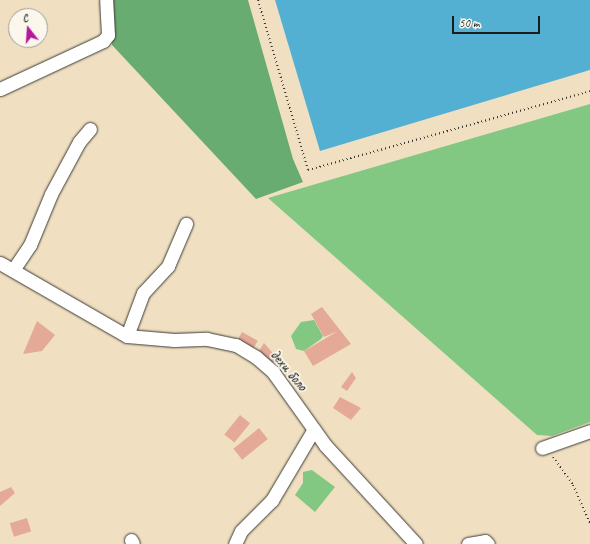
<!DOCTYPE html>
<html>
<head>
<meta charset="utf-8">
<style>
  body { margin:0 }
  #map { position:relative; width:590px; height:544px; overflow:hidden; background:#f0e0c1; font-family:Caveat,sans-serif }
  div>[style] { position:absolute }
  .green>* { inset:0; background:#82c883 }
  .forest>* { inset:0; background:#69ac71 }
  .water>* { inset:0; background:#54b0d2 }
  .building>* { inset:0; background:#e4aa97; transform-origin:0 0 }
  .path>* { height:2px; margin-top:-1px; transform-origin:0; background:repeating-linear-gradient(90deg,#3c3935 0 1px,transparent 0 4px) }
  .roads { filter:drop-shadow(0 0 1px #3c3935) drop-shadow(0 0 1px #3c3935) }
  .minor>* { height:13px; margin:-6.5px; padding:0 6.5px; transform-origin:6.5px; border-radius:6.5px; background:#fff }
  span { translate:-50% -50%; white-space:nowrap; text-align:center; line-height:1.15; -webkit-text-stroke:3.5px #fbf7ec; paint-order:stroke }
  .street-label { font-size:16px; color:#1c1c1c }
  .north { position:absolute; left:8px; top:8px; width:40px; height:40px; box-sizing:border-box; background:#fbf7ec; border:1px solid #a29f99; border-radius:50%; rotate:343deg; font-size:11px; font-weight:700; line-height:16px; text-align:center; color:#1c1c1c }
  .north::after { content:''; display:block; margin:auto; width:14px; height:18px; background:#b5179e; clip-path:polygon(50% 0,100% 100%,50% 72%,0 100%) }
  .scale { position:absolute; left:452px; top:16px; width:88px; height:18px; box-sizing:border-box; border:2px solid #1c1c1c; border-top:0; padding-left:5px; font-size:12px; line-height:14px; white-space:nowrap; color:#1c1c1c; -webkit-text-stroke:3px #fbf7ec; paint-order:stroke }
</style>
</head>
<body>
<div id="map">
  <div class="green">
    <div style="clip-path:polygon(590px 104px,590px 422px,552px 436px,537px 435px,268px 198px)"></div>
    <div style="clip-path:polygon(314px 320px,323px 336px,321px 339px,304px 351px,296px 349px,291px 336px,301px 322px)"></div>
    <div style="clip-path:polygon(312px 470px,335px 487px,315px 512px,295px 495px,303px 483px,303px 472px)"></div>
  </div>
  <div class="forest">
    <div style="clip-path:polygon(108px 0,248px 0,293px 159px,303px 182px,256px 199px,112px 45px)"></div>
  </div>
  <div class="water">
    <div style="clip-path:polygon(275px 0,590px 0,590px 70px,320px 151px)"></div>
  </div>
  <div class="building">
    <div style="clip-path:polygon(322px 307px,351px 344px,313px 366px,304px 351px,338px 331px,324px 337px,311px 314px)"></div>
    <div style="clip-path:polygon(37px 321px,55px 335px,42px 351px,23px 354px)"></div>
    <div style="left:242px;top:332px;width:18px;height:13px;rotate:29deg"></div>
    <div style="clip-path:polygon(264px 343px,278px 359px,271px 364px,259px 351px)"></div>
    <div style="clip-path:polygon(352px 372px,356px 378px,347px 391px,341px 387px)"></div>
    <div style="clip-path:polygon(340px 397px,361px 408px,351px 420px,333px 408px)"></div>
    <div style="left:240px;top:415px;width:13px;height:25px;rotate:39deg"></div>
    <div style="left:259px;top:428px;width:14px;height:33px;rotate:51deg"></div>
    <div style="clip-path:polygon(11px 487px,15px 493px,0 506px,0 492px)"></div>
    <div style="left:27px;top:518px;width:14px;height:18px;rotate:73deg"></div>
  </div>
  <div class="path">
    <div style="left:258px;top:0;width:177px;rotate:73.6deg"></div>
    <div style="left:308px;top:170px;width:293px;rotate:-15.6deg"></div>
    <div style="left:553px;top:457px;width:34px;rotate:54deg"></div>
    <div style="left:573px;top:485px;width:42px;rotate:65.9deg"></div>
  </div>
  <div class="roads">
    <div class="minor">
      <div style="left:0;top:89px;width:114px;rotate:-25deg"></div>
      <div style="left:103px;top:41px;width:8px;rotate:-50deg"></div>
      <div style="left:108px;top:35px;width:35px;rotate:-93deg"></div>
      <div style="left:0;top:263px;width:146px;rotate:29.9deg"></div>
      <div style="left:127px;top:336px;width:47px;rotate:4.9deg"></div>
      <div style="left:174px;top:340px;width:33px;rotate:-2deg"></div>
      <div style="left:207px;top:339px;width:30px;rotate:12deg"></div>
      <div style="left:236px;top:345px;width:23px;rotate:31deg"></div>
      <div style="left:256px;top:357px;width:23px;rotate:41deg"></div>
      <div style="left:273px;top:372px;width:90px;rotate:54.5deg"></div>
      <div style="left:325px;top:445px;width:134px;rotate:47.4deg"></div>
      <div style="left:13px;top:270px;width:30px;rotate:-56deg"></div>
      <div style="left:30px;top:245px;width:55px;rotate:-67.6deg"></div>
      <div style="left:51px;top:194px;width:59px;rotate:-61.7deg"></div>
      <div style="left:79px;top:142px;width:17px;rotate:-50deg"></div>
      <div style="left:127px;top:336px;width:46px;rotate:-69.6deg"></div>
      <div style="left:143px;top:293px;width:37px;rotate:-47deg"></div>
      <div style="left:168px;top:266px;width:46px;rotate:-66.8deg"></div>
      <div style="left:542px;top:448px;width:51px;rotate:-19.5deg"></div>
      <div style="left:131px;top:540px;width:4px;rotate:63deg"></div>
      <div style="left:235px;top:544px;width:14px;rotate:-65deg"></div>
      <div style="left:241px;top:531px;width:44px;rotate:-45deg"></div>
      <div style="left:272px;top:500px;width:82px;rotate:-59.4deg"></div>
      <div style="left:468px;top:544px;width:17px;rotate:-10deg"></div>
      <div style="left:485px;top:541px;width:4px;rotate:45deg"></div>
    </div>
  </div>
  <div class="street-label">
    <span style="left:289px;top:370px;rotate:50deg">дехи боло</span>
  </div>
  <div class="north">С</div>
  <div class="scale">50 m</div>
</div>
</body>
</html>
